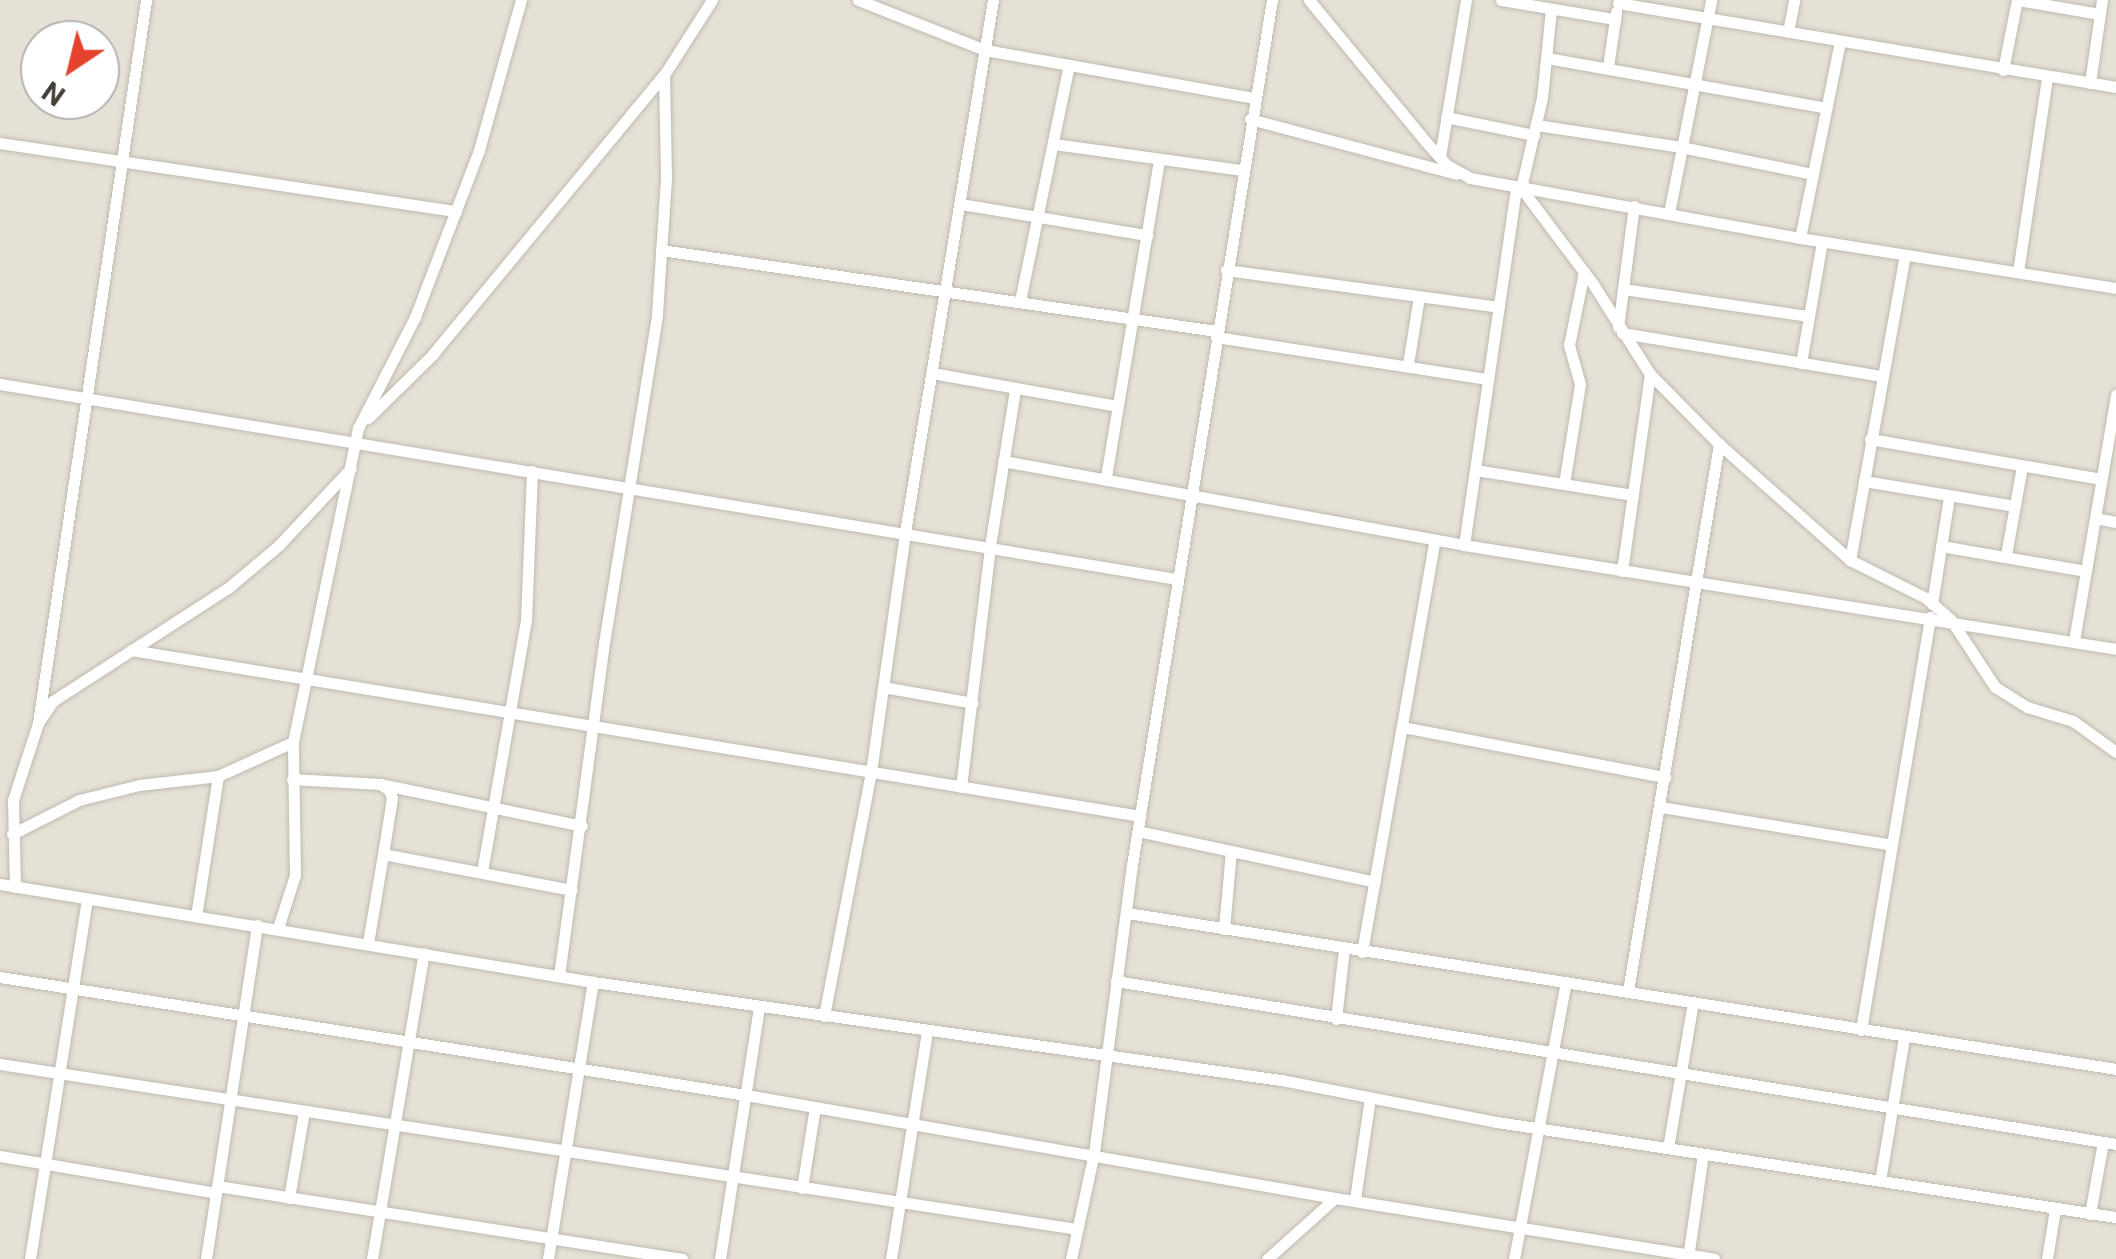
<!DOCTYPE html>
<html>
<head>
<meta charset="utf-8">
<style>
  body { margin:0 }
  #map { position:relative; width:2116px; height:1259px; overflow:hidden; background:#f2efe8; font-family:Roboto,sans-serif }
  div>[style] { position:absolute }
  .residential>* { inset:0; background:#e6e1d7 }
  .roads { filter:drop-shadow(0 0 2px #c0b9af) drop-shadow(0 0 2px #c0b9af) }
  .street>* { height:11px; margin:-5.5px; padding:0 5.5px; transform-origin:5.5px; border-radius:5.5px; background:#fff }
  span { translate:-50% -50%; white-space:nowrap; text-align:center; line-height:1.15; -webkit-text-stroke:8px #fff; paint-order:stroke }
  .north { position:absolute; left:20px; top:20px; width:100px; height:100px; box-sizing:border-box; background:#fff; border:2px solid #b5b2af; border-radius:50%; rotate:215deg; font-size:28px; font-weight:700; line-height:40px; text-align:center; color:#453f37 }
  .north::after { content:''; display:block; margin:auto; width:35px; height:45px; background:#e4432d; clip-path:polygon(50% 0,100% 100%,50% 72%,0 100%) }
</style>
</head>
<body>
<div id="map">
  <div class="residential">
    <div style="clip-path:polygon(evenodd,0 0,2116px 0,2116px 1259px,0 1259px,0 0,40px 40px,100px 40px,100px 100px,40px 100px,40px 40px)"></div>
  </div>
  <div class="roads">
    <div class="street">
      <div style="left:858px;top:0;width:136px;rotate:21.5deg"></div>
      <div style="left:985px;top:50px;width:273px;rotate:10.1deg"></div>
      <div style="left:1309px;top:0;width:184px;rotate:50.5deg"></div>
      <div style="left:1426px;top:142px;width:31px;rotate:48deg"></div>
      <div style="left:1447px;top:165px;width:26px;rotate:29deg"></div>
      <div style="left:1470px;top:178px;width:335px;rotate:10.3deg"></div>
      <div style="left:1800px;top:238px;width:320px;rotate:9deg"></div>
      <div style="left:1501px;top:0;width:116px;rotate:9.5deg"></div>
      <div style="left:2018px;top:0;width:83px;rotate:9.7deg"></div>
      <div style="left:1618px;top:3px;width:505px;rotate:9.57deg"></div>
      <div style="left:1788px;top:32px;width:33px;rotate:-79deg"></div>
      <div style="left:1547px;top:58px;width:284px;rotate:10.1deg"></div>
      <div style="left:1608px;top:67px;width:56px;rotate:-81.7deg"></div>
      <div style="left:2003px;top:70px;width:71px;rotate:-78.7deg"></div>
      <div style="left:2090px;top:83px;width:84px;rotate:-81.8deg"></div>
      <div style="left:1446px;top:117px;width:90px;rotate:11.6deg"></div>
      <div style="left:1250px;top:119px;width:213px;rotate:14.9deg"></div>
      <div style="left:1536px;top:125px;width:147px;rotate:8.6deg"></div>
      <div style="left:1681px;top:147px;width:135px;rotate:11.6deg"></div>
      <div style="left:0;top:143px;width:461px;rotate:8.5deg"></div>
      <div style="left:1054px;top:144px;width:190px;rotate:7.9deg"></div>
      <div style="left:1440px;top:157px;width:159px;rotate:-80.6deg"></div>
      <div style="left:1521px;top:188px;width:120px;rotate:53.1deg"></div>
      <div style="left:1593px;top:284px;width:107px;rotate:57.7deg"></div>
      <div style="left:1650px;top:374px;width:98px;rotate:45.4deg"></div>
      <div style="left:1719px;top:444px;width:175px;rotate:41.5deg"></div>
      <div style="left:1850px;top:560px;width:85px;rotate:26.6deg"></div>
      <div style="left:1926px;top:598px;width:33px;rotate:41deg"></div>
      <div style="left:1951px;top:620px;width:80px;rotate:56.7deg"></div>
      <div style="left:1995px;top:687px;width:38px;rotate:32deg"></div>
      <div style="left:2027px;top:707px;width:48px;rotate:16.9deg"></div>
      <div style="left:2073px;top:721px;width:53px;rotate:35.8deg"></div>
      <div style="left:1521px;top:188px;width:92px;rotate:-76.9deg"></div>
      <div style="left:1542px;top:98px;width:89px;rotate:-84.2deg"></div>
      <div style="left:961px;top:204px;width:189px;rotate:9.5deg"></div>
      <div style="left:1669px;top:213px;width:217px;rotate:-78.8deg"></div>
      <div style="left:1800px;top:238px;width:201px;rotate:-78.5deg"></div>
      <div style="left:661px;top:250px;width:561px;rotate:8.3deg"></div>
      <div style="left:1226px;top:270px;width:275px;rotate:7.7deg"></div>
      <div style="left:2018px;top:272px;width:196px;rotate:-81.5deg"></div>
      <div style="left:1623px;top:289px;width:188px;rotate:8.3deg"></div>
      <div style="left:1020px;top:301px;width:241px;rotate:-78.3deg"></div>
      <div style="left:1618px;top:327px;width:122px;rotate:-82.5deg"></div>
      <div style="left:1622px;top:333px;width:264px;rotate:9.4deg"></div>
      <div style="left:1216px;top:337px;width:275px;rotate:8.8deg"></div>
      <div style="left:1801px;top:363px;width:123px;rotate:-80.2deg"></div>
      <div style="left:1408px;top:364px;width:68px;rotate:-80.7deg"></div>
      <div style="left:932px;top:373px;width:189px;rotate:10.1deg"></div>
      <div style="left:0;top:384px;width:1193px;rotate:9.41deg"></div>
      <div style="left:368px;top:418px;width:90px;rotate:-44.5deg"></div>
      <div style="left:432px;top:355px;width:364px;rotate:-50.4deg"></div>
      <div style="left:664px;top:75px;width:89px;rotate:-57.4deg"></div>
      <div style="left:1870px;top:439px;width:235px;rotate:9.8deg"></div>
      <div style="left:1003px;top:461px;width:469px;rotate:10.3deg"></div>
      <div style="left:1464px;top:545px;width:660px;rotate:9.06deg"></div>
      <div style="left:1475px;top:470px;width:160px;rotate:9deg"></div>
      <div style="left:1106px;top:477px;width:322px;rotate:-80.5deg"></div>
      <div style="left:1864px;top:481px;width:153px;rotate:9.4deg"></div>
      <div style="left:1564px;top:484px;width:101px;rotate:-80.9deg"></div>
      <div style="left:1580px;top:384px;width:41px;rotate:-105.8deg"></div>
      <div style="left:1569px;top:345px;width:75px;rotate:-78.4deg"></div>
      <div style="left:2095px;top:518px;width:21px;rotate:11deg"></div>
      <div style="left:1464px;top:545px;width:362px;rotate:-81.7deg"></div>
      <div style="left:1941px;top:546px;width:147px;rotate:9.8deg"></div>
      <div style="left:2006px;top:555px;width:90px;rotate:-79.8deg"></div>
      <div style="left:1850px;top:560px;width:310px;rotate:-79.8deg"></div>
      <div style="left:1622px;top:571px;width:199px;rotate:-81.9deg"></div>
      <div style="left:1932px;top:604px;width:108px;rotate:-81deg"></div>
      <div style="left:2074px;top:641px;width:250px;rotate:-80.3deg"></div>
      <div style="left:131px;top:650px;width:1023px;rotate:9.34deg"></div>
      <div style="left:883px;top:687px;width:91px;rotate:10.1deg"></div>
      <div style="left:38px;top:723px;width:731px;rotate:-81.5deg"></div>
      <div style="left:1402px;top:727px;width:268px;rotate:10.8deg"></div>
      <div style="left:218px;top:776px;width:82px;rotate:-24.4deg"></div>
      <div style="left:292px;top:779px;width:88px;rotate:3.3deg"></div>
      <div style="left:380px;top:784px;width:11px;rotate:34deg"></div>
      <div style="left:389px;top:790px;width:9px;rotate:69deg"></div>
      <div style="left:392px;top:798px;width:57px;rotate:99.1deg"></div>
      <div style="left:380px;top:784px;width:206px;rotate:11.7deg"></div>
      <div style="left:961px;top:787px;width:243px;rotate:-83.1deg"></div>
      <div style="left:990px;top:546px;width:158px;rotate:-80.9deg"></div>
      <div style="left:1661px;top:807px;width:234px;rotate:9.3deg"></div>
      <div style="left:1138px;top:831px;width:242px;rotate:12.1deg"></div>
      <div style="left:12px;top:834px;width:75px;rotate:-26.9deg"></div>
      <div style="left:79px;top:800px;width:62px;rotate:-14deg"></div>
      <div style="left:139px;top:785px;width:80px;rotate:-6.5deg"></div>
      <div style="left:218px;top:776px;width:142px;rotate:98.9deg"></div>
      <div style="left:482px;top:872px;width:255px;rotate:-80.1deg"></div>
      <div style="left:526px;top:621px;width:150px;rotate:-87.7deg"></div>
      <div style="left:0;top:884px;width:601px;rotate:9.38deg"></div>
      <div style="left:593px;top:982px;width:695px;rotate:8.11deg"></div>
      <div style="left:1281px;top:1080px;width:220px;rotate:11deg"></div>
      <div style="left:1497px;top:1122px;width:626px;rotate:8.73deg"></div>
      <div style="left:15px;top:887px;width:87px;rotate:-91.3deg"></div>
      <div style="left:13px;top:800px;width:81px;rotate:-72deg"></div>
      <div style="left:38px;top:723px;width:27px;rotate:-56deg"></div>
      <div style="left:53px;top:701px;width:208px;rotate:-32.9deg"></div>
      <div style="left:228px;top:588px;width:67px;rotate:-40.1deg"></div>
      <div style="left:279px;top:545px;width:105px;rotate:-46.9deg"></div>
      <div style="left:1127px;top:913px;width:1001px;rotate:8.96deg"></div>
      <div style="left:278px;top:928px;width:56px;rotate:-72.2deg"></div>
      <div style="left:295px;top:875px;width:133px;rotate:-90.9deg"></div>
      <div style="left:293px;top:742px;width:321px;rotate:-78.3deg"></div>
      <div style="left:358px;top:428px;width:125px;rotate:-62.8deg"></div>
      <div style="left:415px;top:317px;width:179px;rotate:-69deg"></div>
      <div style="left:479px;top:150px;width:156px;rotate:-74.4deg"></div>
      <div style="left:1224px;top:929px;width:78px;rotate:-84.9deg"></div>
      <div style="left:368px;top:943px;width:90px;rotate:-80.4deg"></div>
      <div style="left:383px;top:854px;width:192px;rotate:10.8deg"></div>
      <div style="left:1362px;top:952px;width:418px;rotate:-80deg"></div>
      <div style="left:559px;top:976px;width:336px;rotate:-82.3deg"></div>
      <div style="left:604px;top:643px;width:333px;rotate:-80.8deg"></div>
      <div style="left:657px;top:314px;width:137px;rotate:-86.2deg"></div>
      <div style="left:666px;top:177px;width:102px;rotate:-91.1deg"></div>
      <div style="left:0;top:977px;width:755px;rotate:8.99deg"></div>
      <div style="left:746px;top:1095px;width:598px;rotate:9.92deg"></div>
      <div style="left:1116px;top:981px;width:1013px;rotate:9.26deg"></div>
      <div style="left:1628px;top:991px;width:555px;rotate:-80.55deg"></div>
      <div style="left:824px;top:1016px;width:248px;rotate:-79.1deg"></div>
      <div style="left:871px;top:772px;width:242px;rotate:-81.9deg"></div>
      <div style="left:905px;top:532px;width:539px;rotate:-80.61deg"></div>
      <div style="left:1336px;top:1019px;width:70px;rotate:-83.5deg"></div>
      <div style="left:1861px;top:1030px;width:419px;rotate:-80.5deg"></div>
      <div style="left:0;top:1064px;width:1090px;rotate:8.71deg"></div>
      <div style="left:1668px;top:1148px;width:148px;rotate:-80.3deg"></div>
      <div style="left:0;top:1156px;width:219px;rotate:9.7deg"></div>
      <div style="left:1880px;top:1181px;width:146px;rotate:-80.5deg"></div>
      <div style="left:217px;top:1186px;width:471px;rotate:8.9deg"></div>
      <div style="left:802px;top:1188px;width:82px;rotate:-80.9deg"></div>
      <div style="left:289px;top:1198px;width:88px;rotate:-80.2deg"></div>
      <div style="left:1355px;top:1199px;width:102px;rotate:-81.6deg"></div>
      <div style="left:2090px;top:1214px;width:73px;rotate:-79.8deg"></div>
      <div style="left:1688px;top:1258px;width:105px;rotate:-81.8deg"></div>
      <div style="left:30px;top:1259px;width:364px;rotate:-81deg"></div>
      <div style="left:206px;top:1259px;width:338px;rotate:-81.3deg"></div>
      <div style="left:372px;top:1259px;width:310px;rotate:-80.4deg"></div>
      <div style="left:548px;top:1259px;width:281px;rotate:-80.8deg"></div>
      <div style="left:720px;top:1259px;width:255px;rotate:-81.2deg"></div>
      <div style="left:891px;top:1259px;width:231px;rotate:-81deg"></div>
      <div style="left:1071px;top:1259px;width:108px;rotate:-77.8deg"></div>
      <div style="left:1094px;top:1153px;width:290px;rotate:-82.5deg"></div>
      <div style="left:1132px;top:865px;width:876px;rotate:-80.81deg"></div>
      <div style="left:1267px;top:1259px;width:91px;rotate:-41.9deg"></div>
      <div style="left:1335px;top:1198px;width:384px;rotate:9.1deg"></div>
      <div style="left:1514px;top:1259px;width:282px;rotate:-79.4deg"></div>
      <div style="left:2047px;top:1259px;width:51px;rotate:-80.9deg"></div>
    </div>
  </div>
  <div class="north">N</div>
</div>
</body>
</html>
